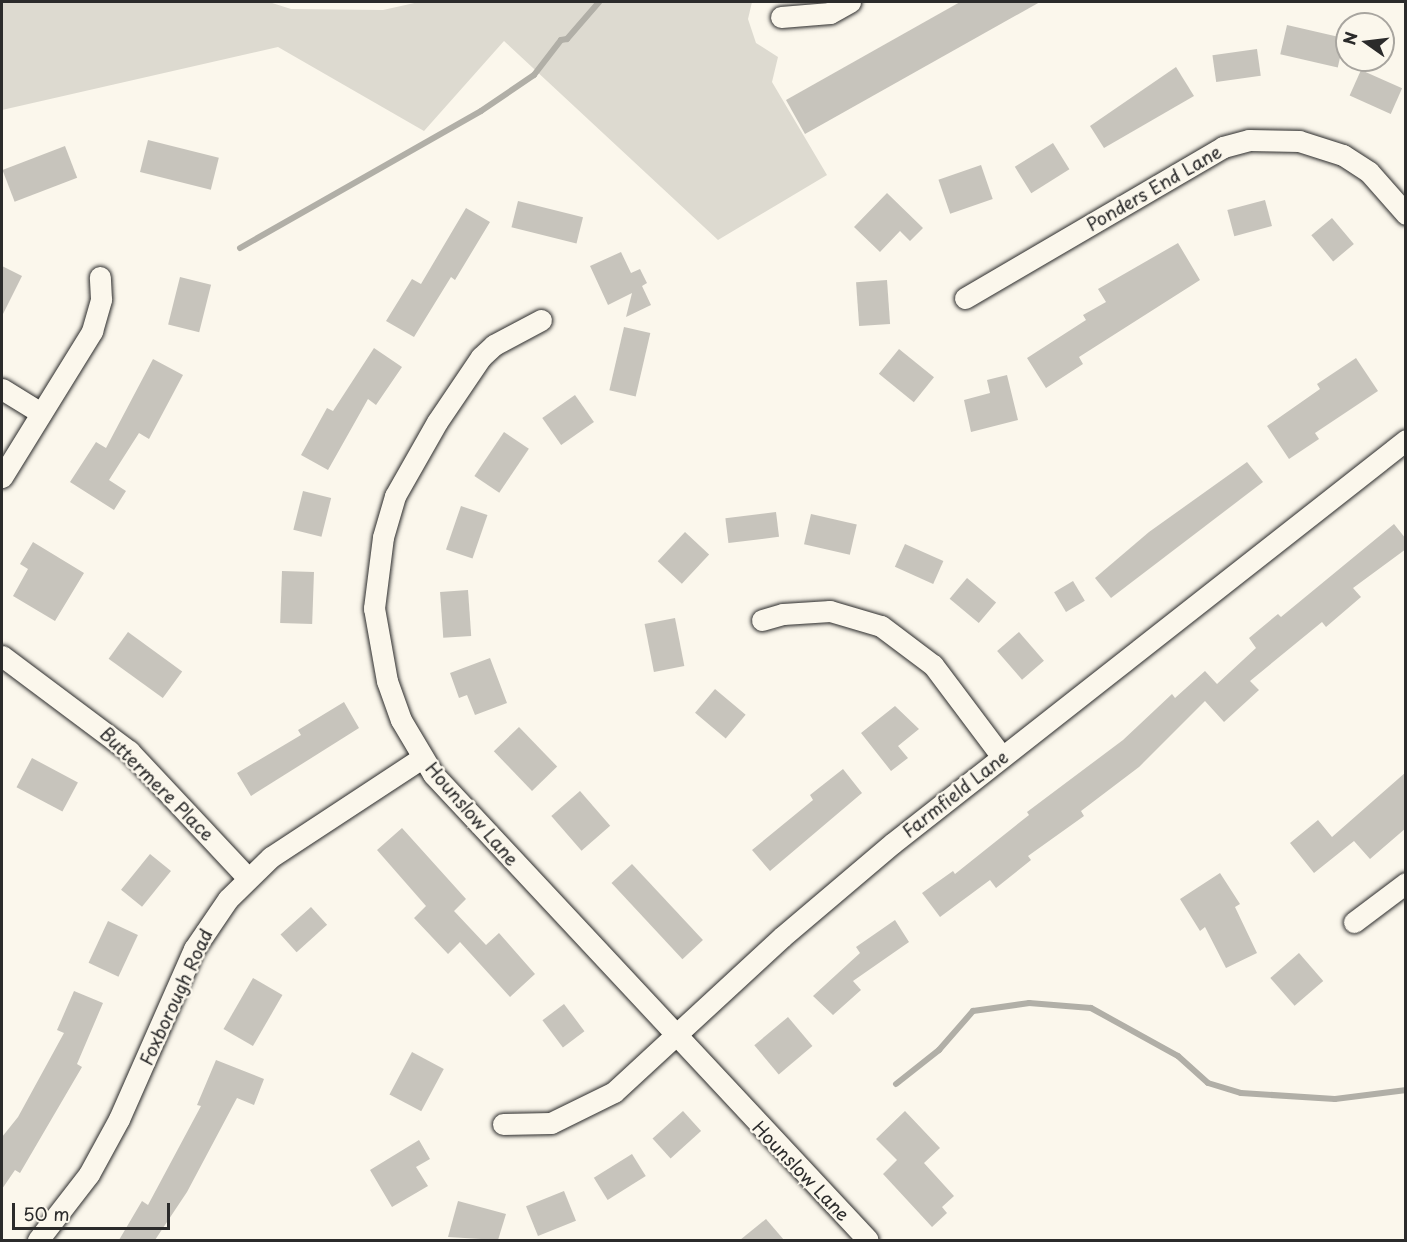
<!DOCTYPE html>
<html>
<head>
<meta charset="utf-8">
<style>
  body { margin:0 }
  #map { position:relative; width:1407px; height:1242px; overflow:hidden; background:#fbf7ec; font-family:"Playpen Sans",sans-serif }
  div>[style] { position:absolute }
  .green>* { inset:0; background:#dddad0 }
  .stream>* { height:6px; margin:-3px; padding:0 3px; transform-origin:3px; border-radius:3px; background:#b1afa7 }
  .building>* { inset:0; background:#c7c4bc; transform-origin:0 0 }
  .roads { filter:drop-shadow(0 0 2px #2b2b2b) drop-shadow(0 0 2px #2b2b2b) }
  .minor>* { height:21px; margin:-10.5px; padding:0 10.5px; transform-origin:10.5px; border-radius:10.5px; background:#fbf7ec }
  span { translate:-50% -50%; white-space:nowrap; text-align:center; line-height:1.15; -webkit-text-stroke:5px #fbf7ec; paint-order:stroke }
  .street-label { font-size:18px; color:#2b2b2b }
  .frame { position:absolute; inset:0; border:3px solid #2b2b2b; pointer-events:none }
  .north { position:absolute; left:1335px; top:12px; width:60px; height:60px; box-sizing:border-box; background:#fbf7ec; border:2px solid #a8a59f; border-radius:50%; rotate:284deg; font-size:16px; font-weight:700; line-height:24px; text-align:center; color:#2b2b2b }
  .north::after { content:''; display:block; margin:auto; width:21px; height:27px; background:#2b2b2b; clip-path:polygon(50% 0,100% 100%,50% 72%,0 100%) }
  .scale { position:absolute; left:12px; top:1203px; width:158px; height:27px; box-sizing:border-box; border:3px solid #2b2b2b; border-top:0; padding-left:8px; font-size:18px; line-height:21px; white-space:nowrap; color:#2b2b2b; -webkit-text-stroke:4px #fbf7ec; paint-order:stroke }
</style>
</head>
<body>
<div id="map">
  <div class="green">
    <div style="clip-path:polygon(2px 2px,269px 2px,291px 9px,383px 10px,419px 2px,752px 2px,748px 19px,756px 43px,778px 57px,772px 82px,827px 175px,718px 240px,504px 41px,424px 131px,278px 47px,2px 110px)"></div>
  </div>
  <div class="stream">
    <div style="left:240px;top:248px;width:277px;rotate:-29.6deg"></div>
    <div style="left:481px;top:111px;width:64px;rotate:-34.2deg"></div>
    <div style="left:534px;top:75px;width:44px;rotate:-52.4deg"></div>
    <div style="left:561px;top:40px;width:6px;rotate:-9deg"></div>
    <div style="left:567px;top:39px;width:49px;rotate:-49.1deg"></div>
    <div style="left:896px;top:1084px;width:55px;rotate:-38.3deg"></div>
    <div style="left:939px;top:1050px;width:52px;rotate:-48.9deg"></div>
    <div style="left:973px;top:1011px;width:57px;rotate:-8.1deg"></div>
    <div style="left:1029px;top:1003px;width:62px;rotate:4.6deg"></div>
    <div style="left:1091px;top:1008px;width:99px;rotate:28.9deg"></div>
    <div style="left:1178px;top:1056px;width:40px;rotate:42deg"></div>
    <div style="left:1208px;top:1083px;width:34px;rotate:17deg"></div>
    <div style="left:1241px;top:1093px;width:94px;rotate:3.7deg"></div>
    <div style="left:1335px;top:1099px;width:72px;rotate:-7.2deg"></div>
  </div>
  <div class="building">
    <div style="clip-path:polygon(960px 2px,1040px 2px,805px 134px,786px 100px)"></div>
    <div style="left:1287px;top:25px;width:59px;height:30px;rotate:13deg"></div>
    <div style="left:1257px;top:49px;width:27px;height:45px;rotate:82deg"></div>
    <div style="clip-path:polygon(1176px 67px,1194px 96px,1104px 148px,1090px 126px)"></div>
    <div style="left:1361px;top:70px;width:45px;height:28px;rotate:24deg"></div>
    <div style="left:148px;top:140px;width:73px;height:33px;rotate:14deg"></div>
    <div style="left:1053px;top:143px;width:31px;height:45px;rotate:58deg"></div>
    <div style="left:65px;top:146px;width:34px;height:67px;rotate:69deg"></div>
    <div style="left:981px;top:165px;width:36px;height:45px;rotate:71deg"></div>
    <div style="clip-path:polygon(887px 193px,923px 228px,910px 241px,900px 231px,880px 252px,854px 227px)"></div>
    <div style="left:1265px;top:200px;width:27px;height:39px;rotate:75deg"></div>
    <div style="left:518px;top:201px;width:67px;height:27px;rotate:14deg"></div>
    <div style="clip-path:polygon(466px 208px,490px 222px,455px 280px,451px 277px,414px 337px,386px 321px,412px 279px,421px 284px)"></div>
    <div style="left:1332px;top:218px;width:34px;height:27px;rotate:50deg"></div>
    <div style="clip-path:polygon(1178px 243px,1200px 280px,1079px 357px,1083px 364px,1046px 388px,1027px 358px,1086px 320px,1083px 315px,1106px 302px,1098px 289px)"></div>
    <div style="clip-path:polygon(621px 252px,631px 273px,640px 269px,647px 283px,642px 286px,651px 305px,626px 317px,632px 293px,608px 305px,590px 266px)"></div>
    <div style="clip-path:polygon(2px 266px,22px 276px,2px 316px)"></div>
    <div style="left:180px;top:277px;width:32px;height:49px;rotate:14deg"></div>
    <div style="left:887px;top:280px;width:44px;height:31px;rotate:86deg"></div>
    <div style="left:624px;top:327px;width:27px;height:65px;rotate:13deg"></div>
    <div style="clip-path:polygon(374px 348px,402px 367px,376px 405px,368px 399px,328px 470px,301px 455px,327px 408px,333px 411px)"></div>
    <div style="left:899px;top:349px;width:45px;height:32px;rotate:39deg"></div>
    <div style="clip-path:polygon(1356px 358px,1378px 391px,1315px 433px,1319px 439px,1289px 459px,1267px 426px,1320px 389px,1317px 384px)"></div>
    <div style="clip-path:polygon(153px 359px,183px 375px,149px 439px,139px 433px,109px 480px,126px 491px,114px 510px,70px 482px,96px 442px,106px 448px)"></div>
    <div style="clip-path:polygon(1007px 375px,1018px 420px,971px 432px,964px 400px,990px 393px,987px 380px)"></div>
    <div style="left:575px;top:395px;width:33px;height:40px;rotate:55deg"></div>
    <div style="left:504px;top:432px;width:30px;height:53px;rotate:34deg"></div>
    <div style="clip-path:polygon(1247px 462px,1263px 482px,1111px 598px,1095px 578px,1149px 532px)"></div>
    <div style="left:303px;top:491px;width:29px;height:40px;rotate:14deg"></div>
    <div style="left:461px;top:506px;width:28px;height:46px;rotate:19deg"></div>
    <div style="left:776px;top:512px;width:25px;height:51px;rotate:83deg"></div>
    <div style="left:811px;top:514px;width:47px;height:31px;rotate:13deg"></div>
    <div style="clip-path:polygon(1394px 524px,1406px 539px,1406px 549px,1353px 588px,1361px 597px,1326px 627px,1322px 622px,1250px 681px,1259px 690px,1224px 722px,1205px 701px,1139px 767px,1081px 811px,1084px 816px,1028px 856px,1031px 860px,996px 888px,990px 880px,940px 917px,922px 893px,953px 871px,955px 874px,1029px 815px,1027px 812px,1123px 740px,1172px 694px,1175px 698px,1205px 671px,1217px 684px,1256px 648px,1249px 638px,1278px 614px,1281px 617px)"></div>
    <div style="left:685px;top:532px;width:33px;height:40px;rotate:43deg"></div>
    <div style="clip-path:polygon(33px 542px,84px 573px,55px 621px,13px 596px,28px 569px,20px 564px)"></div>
    <div style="left:905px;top:544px;width:42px;height:25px;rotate:24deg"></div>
    <div style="left:282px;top:571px;width:32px;height:52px;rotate:2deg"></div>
    <div style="left:967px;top:578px;width:38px;height:27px;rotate:40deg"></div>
    <div style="left:1073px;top:581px;width:23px;height:22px;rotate:59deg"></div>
    <div style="left:468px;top:590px;width:46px;height:28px;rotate:86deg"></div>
    <div style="left:675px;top:618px;width:49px;height:31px;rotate:79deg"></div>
    <div style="left:128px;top:632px;width:67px;height:33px;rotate:36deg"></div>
    <div style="left:1019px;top:632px;width:38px;height:29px;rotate:49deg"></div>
    <div style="clip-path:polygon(490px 658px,507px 703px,475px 715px,467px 695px,459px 698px,450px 673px)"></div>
    <div style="left:715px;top:689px;width:40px;height:31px;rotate:40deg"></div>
    <div style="clip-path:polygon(344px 702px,359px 728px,251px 796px,237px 773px,301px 735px,298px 730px)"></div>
    <div style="clip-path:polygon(895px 706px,919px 729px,898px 746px,908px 758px,891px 771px,861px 733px)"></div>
    <div style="left:519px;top:727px;width:55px;height:35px;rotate:46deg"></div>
    <div style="left:32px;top:758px;width:52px;height:33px;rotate:28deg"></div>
    <div style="clip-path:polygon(843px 769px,862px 793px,770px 871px,752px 850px,813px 800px,810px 795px)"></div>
    <div style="clip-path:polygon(1406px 772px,1406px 828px,1370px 859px,1354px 841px,1314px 873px,1290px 843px,1318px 820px,1332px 837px)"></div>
    <div style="left:580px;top:791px;width:46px;height:38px;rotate:49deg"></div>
    <div style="clip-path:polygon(402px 828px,466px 899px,454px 911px,486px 945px,499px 933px,535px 974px,510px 997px,460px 942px,448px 954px,414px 918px,426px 906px,377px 850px)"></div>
    <div style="left:150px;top:854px;width:27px;height:46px;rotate:39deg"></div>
    <div style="left:632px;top:864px;width:104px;height:28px;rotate:47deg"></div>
    <div style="clip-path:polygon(1220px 873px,1240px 904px,1235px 907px,1257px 953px,1226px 968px,1205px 927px,1200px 931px,1180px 899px)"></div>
    <div style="left:311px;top:907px;width:24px;height:41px;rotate:48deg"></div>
    <div style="clip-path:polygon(895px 920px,909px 942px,853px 981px,861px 990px,833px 1015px,813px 996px,860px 953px,856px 947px)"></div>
    <div style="left:108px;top:921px;width:33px;height:46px;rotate:25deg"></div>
    <div style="left:1299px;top:953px;width:37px;height:38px;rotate:49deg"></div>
    <div style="left:253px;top:978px;width:34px;height:59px;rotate:30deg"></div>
    <div style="clip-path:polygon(74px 991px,103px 1003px,77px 1064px,82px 1067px,20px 1173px,15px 1170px,2px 1189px,2px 1137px,18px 1117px,64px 1033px,57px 1030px)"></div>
    <div style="left:564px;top:1004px;width:34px;height:27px;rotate:53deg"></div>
    <div style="left:788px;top:1017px;width:38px;height:44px;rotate:50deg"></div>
    <div style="left:412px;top:1052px;width:36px;height:48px;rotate:28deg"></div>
    <div style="clip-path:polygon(216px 1060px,264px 1079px,254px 1105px,237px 1098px,187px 1192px,155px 1240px,119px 1240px,142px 1201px,148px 1205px,201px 1106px,197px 1105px)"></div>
    <div style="left:683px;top:1111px;width:27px;height:41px;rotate:48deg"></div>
    <div style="clip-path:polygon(905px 1111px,940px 1148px,924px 1163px,954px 1196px,942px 1207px,947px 1213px,932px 1227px,883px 1174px,897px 1160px,876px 1139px)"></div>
    <div style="clip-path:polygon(419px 1140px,430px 1159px,416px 1167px,428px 1186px,392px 1207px,370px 1170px)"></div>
    <div style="left:632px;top:1154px;width:26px;height:45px;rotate:58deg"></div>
    <div style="left:564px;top:1191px;width:32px;height:41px;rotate:68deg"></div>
    <div style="clip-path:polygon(458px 1201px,506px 1214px,498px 1240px,448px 1237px)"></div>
    <div style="clip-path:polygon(766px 1219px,784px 1240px,740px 1240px)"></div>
  </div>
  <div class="roads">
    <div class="minor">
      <div style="left:781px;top:17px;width:49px;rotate:-4.7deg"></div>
      <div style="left:830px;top:13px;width:23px;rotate:-29deg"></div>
      <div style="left:965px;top:298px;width:299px;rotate:-30.3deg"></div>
      <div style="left:1223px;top:147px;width:27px;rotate:-15deg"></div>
      <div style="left:1249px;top:140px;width:50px;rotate:1.1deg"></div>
      <div style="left:1299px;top:141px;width:46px;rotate:17.7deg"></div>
      <div style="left:1343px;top:155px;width:31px;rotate:33deg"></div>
      <div style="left:1369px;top:172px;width:56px;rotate:48.6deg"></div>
      <div style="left:541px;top:320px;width:53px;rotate:152deg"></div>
      <div style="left:494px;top:345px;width:18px;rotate:137deg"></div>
      <div style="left:481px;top:357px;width:78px;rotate:124.1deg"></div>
      <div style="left:437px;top:422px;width:85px;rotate:119.6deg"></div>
      <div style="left:395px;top:496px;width:43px;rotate:106.3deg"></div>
      <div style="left:383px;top:537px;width:72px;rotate:97.2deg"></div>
      <div style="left:374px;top:608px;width:74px;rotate:79.9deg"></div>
      <div style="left:387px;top:681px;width:41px;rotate:70.3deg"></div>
      <div style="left:401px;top:720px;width:63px;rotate:59.3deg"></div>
      <div style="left:433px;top:774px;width:637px;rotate:46.97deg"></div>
      <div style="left:2px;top:389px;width:46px;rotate:31.6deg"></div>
      <div style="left:2px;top:477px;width:172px;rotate:-58.3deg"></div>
      <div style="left:92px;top:331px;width:33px;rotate:-74deg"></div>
      <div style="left:101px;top:299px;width:22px;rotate:-93deg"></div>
      <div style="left:762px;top:620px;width:22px;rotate:-16deg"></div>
      <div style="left:783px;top:614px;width:47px;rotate:-3.7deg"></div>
      <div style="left:830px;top:611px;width:53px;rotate:16.4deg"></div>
      <div style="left:881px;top:626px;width:65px;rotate:36.9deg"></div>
      <div style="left:933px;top:665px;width:115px;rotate:53.1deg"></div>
      <div style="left:2px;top:656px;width:159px;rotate:36.8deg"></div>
      <div style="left:129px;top:751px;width:173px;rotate:46.9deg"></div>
      <div style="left:1354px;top:922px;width:65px;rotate:-36.9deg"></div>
      <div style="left:503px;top:1124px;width:48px;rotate:-1.2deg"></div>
      <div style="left:551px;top:1123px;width:70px;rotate:-26.2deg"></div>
      <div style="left:614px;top:1092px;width:229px;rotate:-42.7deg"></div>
      <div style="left:782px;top:937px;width:145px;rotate:-40.3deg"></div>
      <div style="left:893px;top:843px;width:652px;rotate:-38.15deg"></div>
      <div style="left:38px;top:1240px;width:83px;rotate:-52.3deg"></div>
      <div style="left:89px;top:1174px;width:63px;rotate:-61.4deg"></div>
      <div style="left:119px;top:1119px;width:186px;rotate:-66.2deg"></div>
      <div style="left:194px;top:949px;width:60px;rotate:-55.8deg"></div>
      <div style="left:228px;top:899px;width:60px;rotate:-44.3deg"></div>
      <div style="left:271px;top:857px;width:181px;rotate:-33.3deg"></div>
    </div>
  </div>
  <div class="street-label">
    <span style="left:1154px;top:188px;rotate:-30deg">Ponders End Lane</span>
    <span style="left:157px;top:784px;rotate:45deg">Buttermere Place</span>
    <span style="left:955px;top:794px;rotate:-38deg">Farmfield Lane</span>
    <span style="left:472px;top:814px;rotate:49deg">Hounslow Lane</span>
    <span style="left:176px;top:997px;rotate:-65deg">Foxborough Road</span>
    <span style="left:801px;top:1171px;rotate:46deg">Hounslow Lane</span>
  </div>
  <div class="frame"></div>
  <div class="north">N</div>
  <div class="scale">50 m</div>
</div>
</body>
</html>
